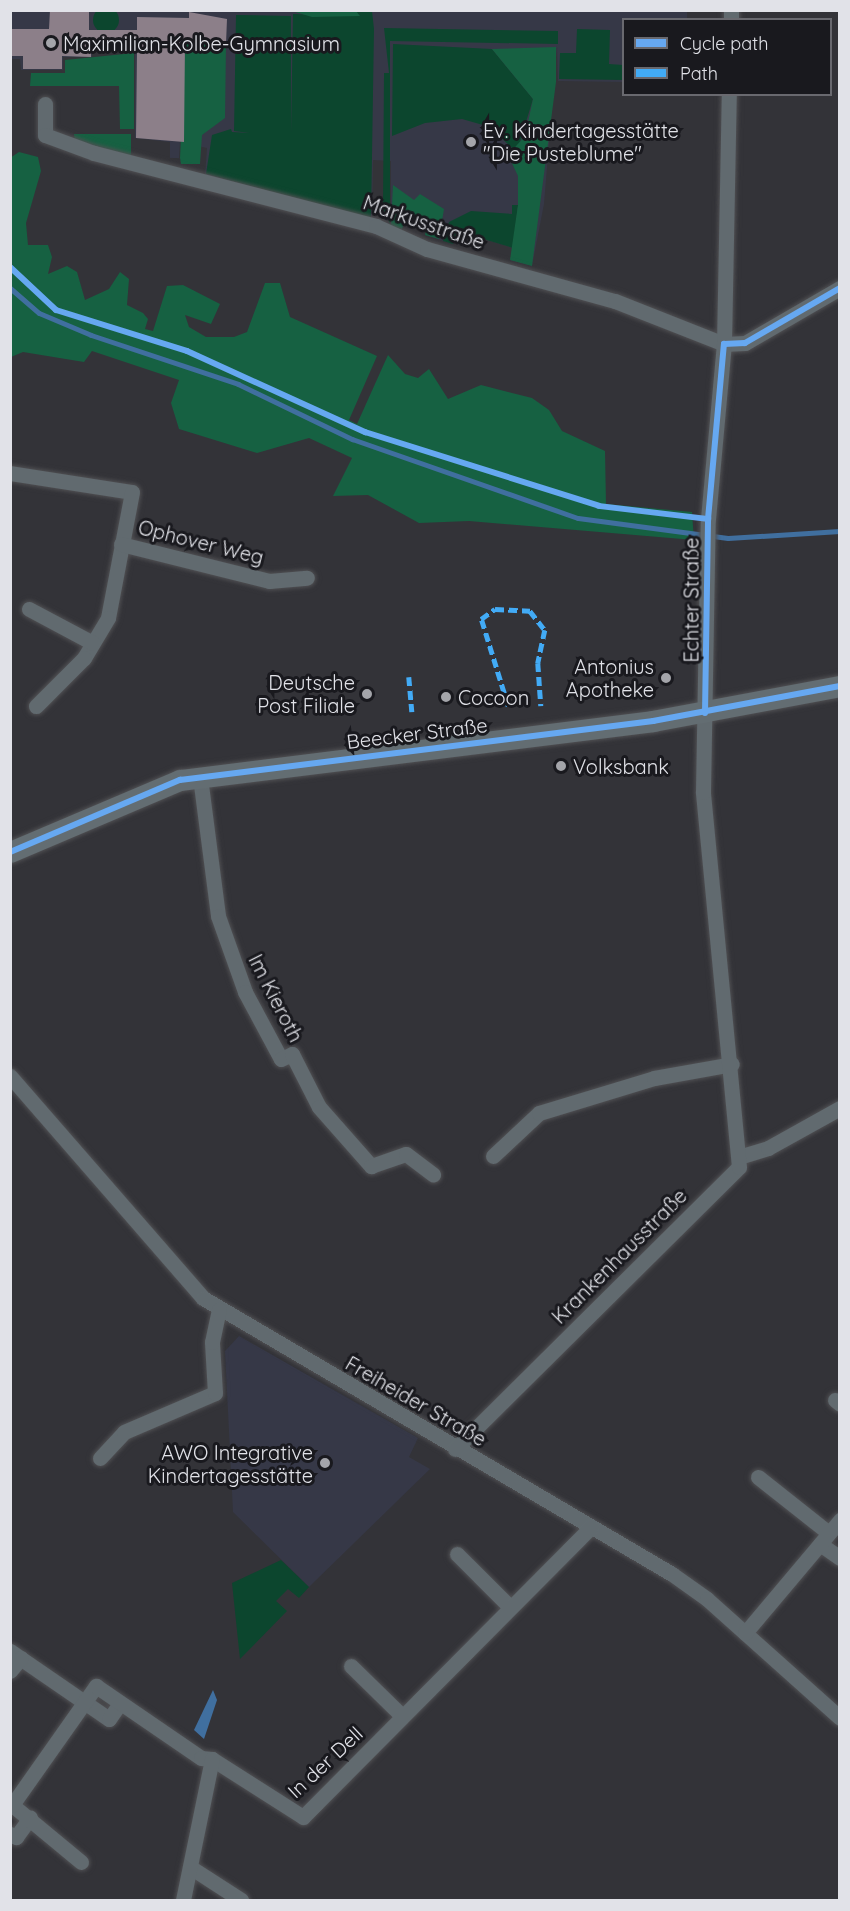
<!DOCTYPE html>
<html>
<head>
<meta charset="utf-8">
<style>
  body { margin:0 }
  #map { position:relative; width:850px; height:1911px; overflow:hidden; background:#333338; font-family:Quicksand,sans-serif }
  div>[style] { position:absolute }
  .built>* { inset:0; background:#363847 }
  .green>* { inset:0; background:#0c462e }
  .round { border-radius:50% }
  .forest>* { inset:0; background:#166142 }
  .water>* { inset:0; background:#406f9f }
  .stream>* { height:5px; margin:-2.5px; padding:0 2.5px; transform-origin:2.5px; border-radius:2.5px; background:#406f9f }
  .building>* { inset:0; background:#8c7f89 }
  .roads { filter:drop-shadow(0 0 2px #505053) drop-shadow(0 0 2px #505053) }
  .street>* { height:15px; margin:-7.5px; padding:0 7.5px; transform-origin:7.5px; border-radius:7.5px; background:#616a6f }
  .secondary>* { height:21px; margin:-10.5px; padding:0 10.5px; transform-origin:10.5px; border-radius:10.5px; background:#636d72 }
  .quiet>* { height:4.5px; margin-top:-2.25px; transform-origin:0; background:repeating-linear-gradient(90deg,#42abf6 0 9px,transparent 0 13.5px) }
  .cycleway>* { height:6px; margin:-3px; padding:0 3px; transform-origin:3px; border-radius:3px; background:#66a8f1 }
  .dots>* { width:16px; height:16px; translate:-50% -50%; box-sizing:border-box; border:3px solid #19191e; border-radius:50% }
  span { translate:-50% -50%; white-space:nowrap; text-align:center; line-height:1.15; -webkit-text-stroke:6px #19191e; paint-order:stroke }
  .poi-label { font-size:20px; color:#e1e2e8 }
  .left { translate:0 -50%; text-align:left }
  .right { translate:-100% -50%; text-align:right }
  .street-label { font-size:20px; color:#e1e2e8 }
  .frame { position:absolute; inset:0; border:12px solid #e1e2e8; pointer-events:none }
  .legend { position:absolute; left:622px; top:18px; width:210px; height:78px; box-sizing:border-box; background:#19191e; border:2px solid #69696f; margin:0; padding:8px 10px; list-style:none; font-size:18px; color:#e1e2e8 }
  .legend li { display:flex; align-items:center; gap:12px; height:30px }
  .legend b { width:30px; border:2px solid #69696f }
</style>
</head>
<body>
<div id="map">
  <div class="built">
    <div style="clip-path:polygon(11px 11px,687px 11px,687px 19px,624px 20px,623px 82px,558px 81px,557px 46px,544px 204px,532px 266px,510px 260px,513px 248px,457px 231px,453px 244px,425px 235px,428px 222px,406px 216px,402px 229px,391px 226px,391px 161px,373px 160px,372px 221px,205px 175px,207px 148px,180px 142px,179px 158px,170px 158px,170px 142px,135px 138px,135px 51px,92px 51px,92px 57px,63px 57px,63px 70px,21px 70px,20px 59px,11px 59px)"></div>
    <div style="clip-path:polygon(239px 1336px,418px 1438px,409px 1457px,430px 1469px,309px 1587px,233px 1512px,225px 1351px)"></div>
  </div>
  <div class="green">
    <div class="round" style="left:93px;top:7px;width:26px;height:26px"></div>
    <div style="clip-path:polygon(356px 11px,372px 11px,374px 29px,371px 219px,206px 174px,212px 135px,231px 129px,232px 132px,250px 133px,234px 131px,236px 15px,291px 16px,291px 134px,293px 14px,359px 16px)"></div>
    <div style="clip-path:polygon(384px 28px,558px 31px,558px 44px,390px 41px,390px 224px,383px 208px,384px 73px,389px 73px)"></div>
    <div style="clip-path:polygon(577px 29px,610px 30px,609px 64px,623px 65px,623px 80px,559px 79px,560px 53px,576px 53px)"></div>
    <div style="clip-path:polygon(393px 44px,492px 49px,533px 99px,519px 145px,514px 150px,490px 127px,462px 119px,425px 123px,392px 136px)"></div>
    <div style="clip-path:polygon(512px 205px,518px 205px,513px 248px,457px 231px,453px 244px,443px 241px,449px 222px,471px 211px,512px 214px)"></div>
    <div style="clip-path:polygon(281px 1560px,309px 1587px,299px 1598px,288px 1589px,276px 1601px,287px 1611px,240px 1659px,232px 1583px)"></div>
  </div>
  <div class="forest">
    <div style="clip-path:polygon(292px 11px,356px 11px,360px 16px,312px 17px)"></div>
    <div style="clip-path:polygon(185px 44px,226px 45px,225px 118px,202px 135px,200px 164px,181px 164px,180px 158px)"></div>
    <div style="clip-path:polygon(556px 47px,556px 82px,532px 266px,510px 260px,518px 205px,518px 176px,508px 155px,525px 136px,533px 99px,492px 49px)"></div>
    <div style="clip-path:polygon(134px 53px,134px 129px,120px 129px,119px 86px,30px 86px,31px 73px,65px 73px,65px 60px)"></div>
    <div style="clip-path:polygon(74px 134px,131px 134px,131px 157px,75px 144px)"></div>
    <div style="clip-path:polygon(19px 152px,38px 157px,41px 171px,26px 223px,28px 245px,48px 245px,52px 257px,48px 274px,67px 266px,77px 272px,85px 300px,109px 289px,120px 272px,129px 279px,127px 305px,143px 313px,148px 319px,145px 329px,153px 331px,167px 286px,183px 285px,220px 304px,211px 324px,185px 315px,189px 327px,206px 337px,234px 337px,247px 332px,265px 283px,280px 283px,290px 317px,377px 356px,349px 420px,357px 424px,388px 355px,405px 374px,418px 378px,429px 369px,448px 399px,481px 385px,532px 398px,549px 410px,562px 431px,605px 451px,606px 504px,692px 512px,694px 540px,469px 521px,419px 523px,368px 495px,333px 496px,352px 458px,309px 438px,257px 453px,179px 429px,171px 403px,179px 380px,92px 351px,84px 362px,23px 352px,11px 357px,10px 158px)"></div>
    <div style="clip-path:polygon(393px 185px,414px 200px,420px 194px,444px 209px,439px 239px,425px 235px,428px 222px,406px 216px,402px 229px,391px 226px)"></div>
  </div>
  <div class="water">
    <div style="clip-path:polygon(213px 1690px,217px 1700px,204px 1739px,194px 1730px)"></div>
  </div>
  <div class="stream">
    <div style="left:10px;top:288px;width:38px;rotate:41deg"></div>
    <div style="left:39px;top:313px;width:56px;rotate:22.9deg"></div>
    <div style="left:91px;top:335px;width:155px;rotate:18.4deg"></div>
    <div style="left:238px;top:384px;width:127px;rotate:25.8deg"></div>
    <div style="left:352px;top:439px;width:239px;rotate:19.3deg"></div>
    <div style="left:578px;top:518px;width:151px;rotate:7.6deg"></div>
    <div style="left:728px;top:538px;width:112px;rotate:-3.6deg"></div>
  </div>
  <div class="building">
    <div style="clip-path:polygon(50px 10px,89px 10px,89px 30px,137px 30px,137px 17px,189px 18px,189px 12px,227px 19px,226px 44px,185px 43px,184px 142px,136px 138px,137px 50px,91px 50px,91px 57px,62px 56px,62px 69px,23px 69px,23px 56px,10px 56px,10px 29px,49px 29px)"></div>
  </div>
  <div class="roads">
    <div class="street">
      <div style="left:731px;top:20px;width:10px;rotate:-90deg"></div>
      <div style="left:45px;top:104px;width:31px;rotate:90deg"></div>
      <div style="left:45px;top:135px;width:52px;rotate:20.2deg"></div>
      <div style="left:94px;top:153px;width:291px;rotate:14.5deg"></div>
      <div style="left:376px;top:226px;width:56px;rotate:24.3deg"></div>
      <div style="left:427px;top:249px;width:195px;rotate:15.5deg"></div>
      <div style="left:615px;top:301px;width:117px;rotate:21.5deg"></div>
      <div style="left:724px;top:344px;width:21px;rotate:-3deg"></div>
      <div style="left:745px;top:343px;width:110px;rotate:-30.1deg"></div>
      <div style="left:10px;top:473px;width:123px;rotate:8.9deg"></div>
      <div style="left:132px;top:492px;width:128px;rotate:100.8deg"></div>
      <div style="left:108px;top:618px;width:47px;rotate:121deg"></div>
      <div style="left:84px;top:658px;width:68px;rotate:135deg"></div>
      <div style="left:121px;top:544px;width:153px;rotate:14deg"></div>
      <div style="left:269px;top:581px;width:38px;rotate:-5deg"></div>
      <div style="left:29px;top:609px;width:72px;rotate:28deg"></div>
      <div style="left:200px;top:777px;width:140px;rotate:82.6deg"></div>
      <div style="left:218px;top:916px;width:81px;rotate:70.4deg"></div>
      <div style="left:245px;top:992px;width:76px;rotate:61.8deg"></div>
      <div style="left:281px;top:1059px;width:12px;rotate:-24deg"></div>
      <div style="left:292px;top:1054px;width:59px;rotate:63deg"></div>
      <div style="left:319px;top:1107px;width:79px;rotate:48.6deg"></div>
      <div style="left:371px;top:1166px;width:37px;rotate:-19deg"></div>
      <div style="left:406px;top:1154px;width:34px;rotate:37deg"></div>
      <div style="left:10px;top:1076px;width:294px;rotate:49deg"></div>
      <div style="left:203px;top:1298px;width:544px;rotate:30.48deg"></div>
      <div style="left:672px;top:1574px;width:43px;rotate:35.5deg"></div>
      <div style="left:707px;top:1599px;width:178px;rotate:41.8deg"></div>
      <div style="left:493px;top:1156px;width:63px;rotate:-43.1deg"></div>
      <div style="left:539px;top:1113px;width:120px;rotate:-16.9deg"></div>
      <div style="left:654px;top:1078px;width:79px;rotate:-10.2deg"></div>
      <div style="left:742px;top:1156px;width:27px;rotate:-17deg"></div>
      <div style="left:768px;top:1148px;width:82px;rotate:-29.1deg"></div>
      <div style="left:835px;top:1400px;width:6px;rotate:39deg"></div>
      <div style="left:455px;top:1449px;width:400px;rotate:-44.8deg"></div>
      <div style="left:739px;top:1167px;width:377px;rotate:-95.5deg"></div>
      <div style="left:703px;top:792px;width:273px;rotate:-89deg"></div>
      <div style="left:708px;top:519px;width:176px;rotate:-84.8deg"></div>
      <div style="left:724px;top:344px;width:250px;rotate:-88.9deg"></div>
      <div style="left:100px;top:1458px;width:35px;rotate:-47deg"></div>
      <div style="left:124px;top:1432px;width:99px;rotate:-23.2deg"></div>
      <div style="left:215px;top:1393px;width:51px;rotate:-93.4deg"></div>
      <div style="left:212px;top:1342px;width:33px;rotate:-78deg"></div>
      <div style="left:758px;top:1477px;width:90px;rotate:38.3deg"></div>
      <div style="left:820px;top:1544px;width:24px;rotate:35deg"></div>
      <div style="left:457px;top:1554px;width:75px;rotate:45deg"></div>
      <div style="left:745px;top:1633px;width:148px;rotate:-49.9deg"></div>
      <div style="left:10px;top:1651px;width:120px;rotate:34.5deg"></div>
      <div style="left:109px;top:1719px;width:19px;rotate:-55deg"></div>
      <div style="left:351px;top:1666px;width:71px;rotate:44.4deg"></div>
      <div style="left:10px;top:1671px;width:17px;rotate:-50deg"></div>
      <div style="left:10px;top:1834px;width:7px;rotate:27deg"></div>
      <div style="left:16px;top:1837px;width:24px;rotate:-54deg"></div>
      <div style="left:81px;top:1862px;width:89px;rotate:-140.4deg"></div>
      <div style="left:12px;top:1805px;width:146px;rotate:-54.8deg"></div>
      <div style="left:96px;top:1686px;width:127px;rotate:34.4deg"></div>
      <div style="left:201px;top:1758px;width:11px;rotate:5deg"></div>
      <div style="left:212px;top:1759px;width:108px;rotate:32.5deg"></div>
      <div style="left:303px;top:1817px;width:409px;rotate:-45.2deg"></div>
      <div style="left:190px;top:1867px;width:61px;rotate:32.9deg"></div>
      <div style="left:183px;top:1900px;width:144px;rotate:-78.4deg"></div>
    </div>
    <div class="secondary">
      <div style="left:10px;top:852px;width:185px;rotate:-23deg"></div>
      <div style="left:180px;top:780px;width:477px;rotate:-7.1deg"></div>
      <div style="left:653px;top:721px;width:190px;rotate:-10.6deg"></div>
    </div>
  </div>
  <div class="quiet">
    <div style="left:409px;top:677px;width:35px;rotate:85deg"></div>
    <div style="left:508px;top:706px;width:91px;rotate:-107.2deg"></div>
    <div style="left:481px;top:619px;width:17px;rotate:-36deg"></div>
    <div style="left:495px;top:609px;width:35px;rotate:3deg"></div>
    <div style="left:530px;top:611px;width:24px;rotate:52deg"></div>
    <div style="left:545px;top:630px;width:34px;rotate:102deg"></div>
    <div style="left:538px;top:663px;width:43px;rotate:86deg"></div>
  </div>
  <div class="cycleway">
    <div style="left:10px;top:267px;width:63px;rotate:43.1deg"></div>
    <div style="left:56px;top:310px;width:137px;rotate:17.4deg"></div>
    <div style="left:187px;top:351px;width:196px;rotate:24.5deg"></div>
    <div style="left:365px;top:432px;width:245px;rotate:17.5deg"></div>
    <div style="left:599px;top:506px;width:110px;rotate:6.8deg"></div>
    <div style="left:705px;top:713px;width:194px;rotate:-89.1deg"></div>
    <div style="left:708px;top:519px;width:176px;rotate:-84.8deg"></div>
    <div style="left:724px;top:344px;width:21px;rotate:-3deg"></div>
    <div style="left:745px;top:343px;width:110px;rotate:-30.1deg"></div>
    <div style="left:10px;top:852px;width:185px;rotate:-23deg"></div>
    <div style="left:180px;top:780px;width:477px;rotate:-7.1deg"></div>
    <div style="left:653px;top:721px;width:190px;rotate:-10.6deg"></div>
  </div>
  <div class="dots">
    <div style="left:51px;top:43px;background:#a4a5aa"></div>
    <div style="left:471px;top:142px;background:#a4a5aa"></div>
    <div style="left:666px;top:678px;background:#a4a5aa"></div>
    <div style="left:367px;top:694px;background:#a4a5aa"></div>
    <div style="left:446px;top:697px;background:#a4a5aa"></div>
    <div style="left:561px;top:766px;background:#a4a5aa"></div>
    <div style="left:325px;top:1463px;background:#a4a5aa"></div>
  </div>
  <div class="poi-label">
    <span class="left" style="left:63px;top:43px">Maximilian-Kolbe-Gymnasium</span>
    <span class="left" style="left:483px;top:142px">Ev. Kindertagesstätte<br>"Die Pusteblume"</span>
    <span class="right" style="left:654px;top:678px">Antonius<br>Apotheke</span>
    <span class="right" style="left:355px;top:694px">Deutsche<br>Post Filiale</span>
    <span class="left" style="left:458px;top:697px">Cocoon</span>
    <span class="left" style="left:573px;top:766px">Volksbank</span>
    <span class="right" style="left:313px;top:1464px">AWO Integrative<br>Kindertagesstätte</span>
  </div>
  <div class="street-label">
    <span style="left:424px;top:222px;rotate:19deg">Markusstraße</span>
    <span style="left:201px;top:542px;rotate:14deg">Ophover Weg</span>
    <span style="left:691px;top:600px;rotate:-90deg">Echter Straße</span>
    <span style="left:417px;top:733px;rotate:-7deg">Beecker Straße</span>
    <span style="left:276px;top:998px;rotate:63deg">Im Kieroth</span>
    <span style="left:619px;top:1256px;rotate:-45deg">Krankenhausstraße</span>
    <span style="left:416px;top:1401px;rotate:30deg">Freiheider Straße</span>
    <span style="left:325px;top:1762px;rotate:-43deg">In der Dell</span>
  </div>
  <div class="frame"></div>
  <ul class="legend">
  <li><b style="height:8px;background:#66a8f1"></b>Cycle path</li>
  <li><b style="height:8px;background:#42abf6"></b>Path</li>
  </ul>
</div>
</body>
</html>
